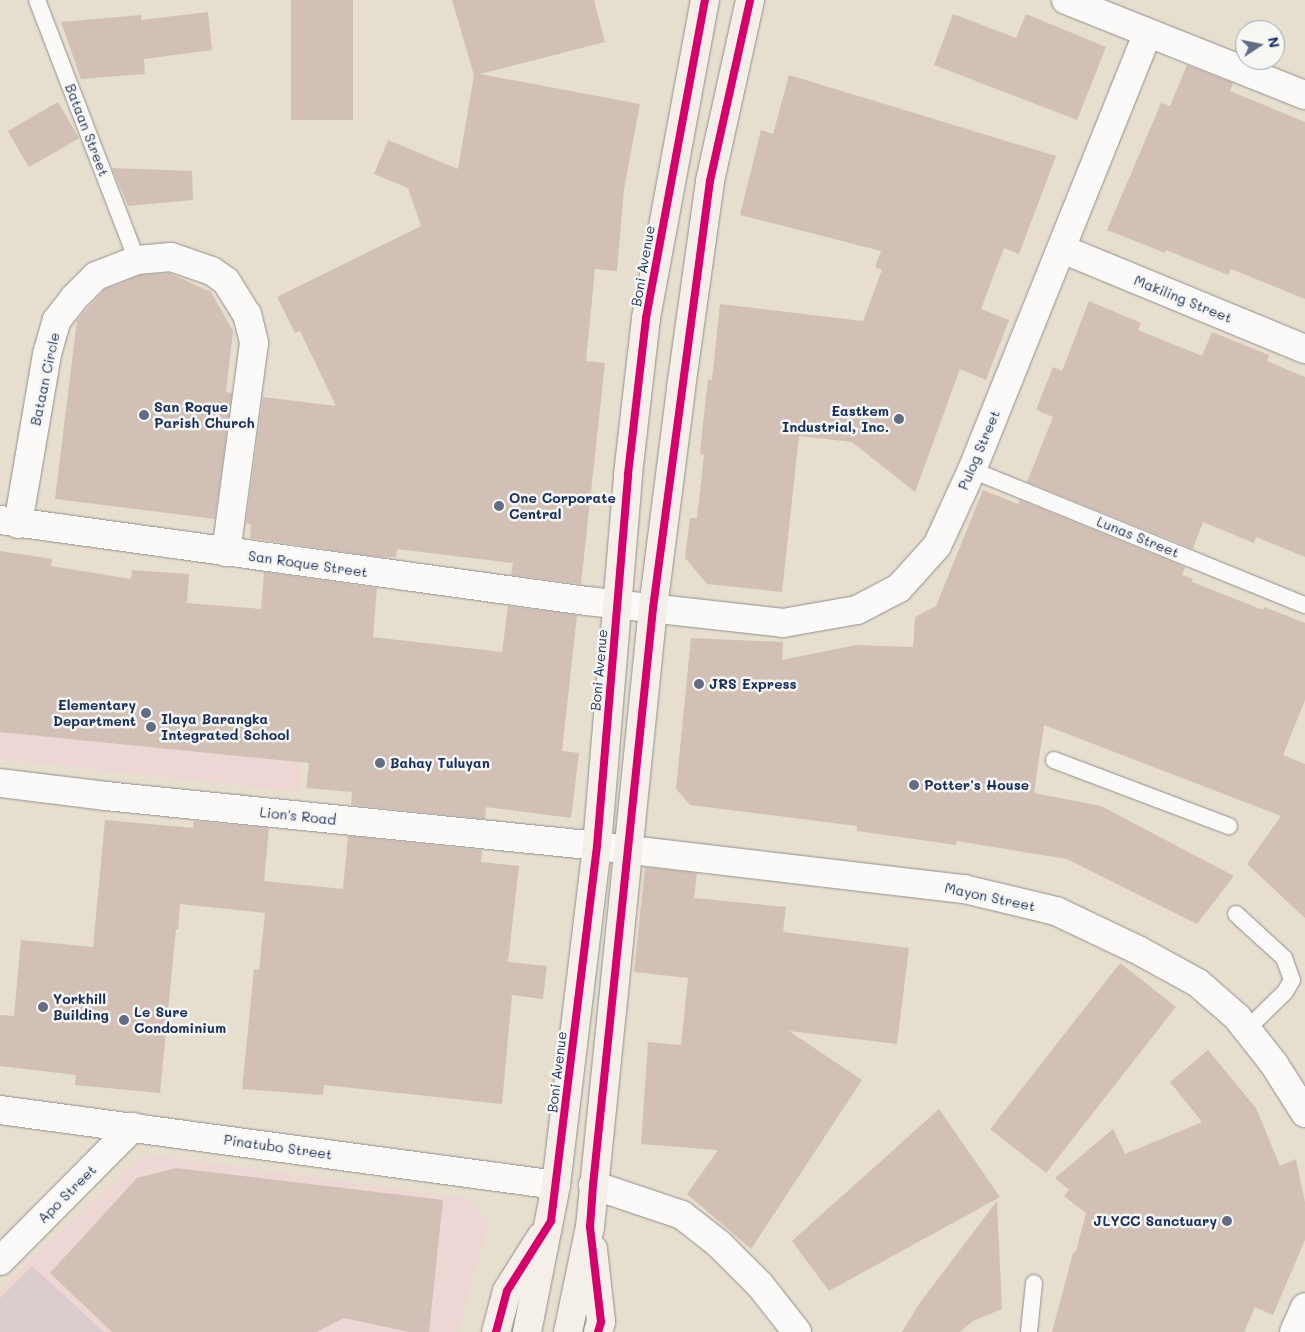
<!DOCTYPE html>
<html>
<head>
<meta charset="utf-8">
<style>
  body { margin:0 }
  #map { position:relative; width:1305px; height:1332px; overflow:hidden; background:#e6dece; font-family:Mali,sans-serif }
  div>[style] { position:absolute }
  .built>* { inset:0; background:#eed6d4 }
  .industrial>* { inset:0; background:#dacccc }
  .building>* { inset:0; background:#d2c0b7; transform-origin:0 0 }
  .roads { filter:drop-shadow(0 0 1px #919090) drop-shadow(0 0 1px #919090) }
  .service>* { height:16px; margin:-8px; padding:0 8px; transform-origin:8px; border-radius:8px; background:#fbfaf8 }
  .minor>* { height:28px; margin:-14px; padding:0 14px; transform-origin:14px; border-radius:14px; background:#fbfaf8 }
  .tertiary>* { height:28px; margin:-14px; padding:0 14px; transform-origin:14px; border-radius:14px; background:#fbfaf8 }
  .secondary>* { height:28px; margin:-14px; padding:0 14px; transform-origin:14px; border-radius:14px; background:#f4f0e9 }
  .cycleway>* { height:8px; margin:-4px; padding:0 4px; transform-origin:4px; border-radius:4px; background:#d6006c }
  .dots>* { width:14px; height:14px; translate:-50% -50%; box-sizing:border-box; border:2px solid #f6f6f2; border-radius:50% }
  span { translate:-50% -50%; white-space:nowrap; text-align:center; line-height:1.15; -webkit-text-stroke:5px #f6f6f2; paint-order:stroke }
  .street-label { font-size:14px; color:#1b2f5e }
  .poi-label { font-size:14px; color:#1b2f5e; font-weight:700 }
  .left { translate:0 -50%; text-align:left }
  .right { translate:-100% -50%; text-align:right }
  .north { position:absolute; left:1235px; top:20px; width:50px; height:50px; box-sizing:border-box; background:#f6f6f2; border:1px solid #9ea6b7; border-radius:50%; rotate:79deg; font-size:14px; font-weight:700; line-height:20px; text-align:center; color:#1b2f5e }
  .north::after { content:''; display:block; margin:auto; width:18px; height:22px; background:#626c85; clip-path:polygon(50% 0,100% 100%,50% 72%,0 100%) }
</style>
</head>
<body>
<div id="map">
  <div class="built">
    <div style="clip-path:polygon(0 646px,304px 694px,299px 792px,0 759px)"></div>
    <div style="clip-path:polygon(145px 1154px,470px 1199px,488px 1223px,458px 1332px,0 1332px,0 1291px,34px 1256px)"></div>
  </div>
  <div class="industrial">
    <div style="clip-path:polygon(32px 1266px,104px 1332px,0 1332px,0 1298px)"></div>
  </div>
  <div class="building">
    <div style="left:291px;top:0;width:62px;height:120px"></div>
    <div style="clip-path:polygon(452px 0,594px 0,605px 42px,480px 74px,640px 104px,624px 189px,617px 271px,595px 269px,586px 361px,605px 363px,581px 584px,511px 575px,513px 563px,397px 549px,396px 557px,379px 557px,250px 538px,251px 524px,246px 523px,263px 397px,336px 406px,300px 331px,295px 333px,277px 297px,421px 226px,408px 188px,374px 174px,388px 140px,458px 169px,474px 75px)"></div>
    <div style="clip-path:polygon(208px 12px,212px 50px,144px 59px,145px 74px,81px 79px,61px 22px,141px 15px,141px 20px)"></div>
    <div style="clip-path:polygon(953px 14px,1016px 38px,1026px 14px,1106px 47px,1077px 120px,934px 65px)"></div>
    <div style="clip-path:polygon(1187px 65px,1233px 83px,1230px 91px,1305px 122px,1305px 299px,1231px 269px,1228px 275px,1166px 250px,1165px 253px,1107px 230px,1161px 103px,1170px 106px)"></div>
    <div style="clip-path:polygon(789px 75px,1056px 156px,1019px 254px,1004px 248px,981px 309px,1009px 320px,986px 380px,960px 369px,915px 492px,852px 442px,799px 436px,782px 592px,707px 584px,685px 558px,690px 518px,697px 518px,704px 455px,700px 454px,703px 424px,708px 379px,712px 380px,720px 304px,863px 321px,882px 270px,875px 267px,881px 251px,740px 215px,761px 130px,773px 134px)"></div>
    <div style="left:58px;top:102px;width:42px;height:58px;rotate:60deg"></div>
    <div style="clip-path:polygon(112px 168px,192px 171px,193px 200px,128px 206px)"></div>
    <div style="clip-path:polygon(169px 273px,211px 292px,233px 331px,226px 392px,232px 393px,215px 519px,55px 499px,77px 320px,105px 289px,141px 275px)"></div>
    <div style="clip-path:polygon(1089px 301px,1141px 323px,1138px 330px,1202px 356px,1212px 332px,1269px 355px,1267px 361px,1305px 377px,1305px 557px,1256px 537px,1254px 543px,1203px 522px,1193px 549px,1027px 482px,1053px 417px,1036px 410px,1053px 367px,1062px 371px)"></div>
    <div style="clip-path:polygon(983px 490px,1018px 504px,1020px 500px,1185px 567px,1182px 575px,1193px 579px,1192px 582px,1263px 610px,1264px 607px,1305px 623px,1305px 700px,1283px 755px,1305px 764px,1305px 918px,1247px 864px,1281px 816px,1044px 725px,1034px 793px,1101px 806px,1234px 876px,1197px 924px,1067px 859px,957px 841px,956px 845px,857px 831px,857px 826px,690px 805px,676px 789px,691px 638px,783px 642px,782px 660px,856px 645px,913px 647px,915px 617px,936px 606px)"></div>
    <div style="clip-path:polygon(0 551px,52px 559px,51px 566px,131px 579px,132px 570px,189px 574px,187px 603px,261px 609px,264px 572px,377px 588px,373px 637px,502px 652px,508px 606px,577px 615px,562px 751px,579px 753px,571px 818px,486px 807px,485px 819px,351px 805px,352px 792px,306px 788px,309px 763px,0 732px)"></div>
    <div style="clip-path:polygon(105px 820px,193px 828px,194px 821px,269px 828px,264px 881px,343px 889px,348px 836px,482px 850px,481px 862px,519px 866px,508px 962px,547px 966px,543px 999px,512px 995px,502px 1104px,324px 1085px,323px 1095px,242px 1089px,254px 969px,259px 970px,265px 913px,180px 904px,178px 930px,176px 929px,160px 1093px,75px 1085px,76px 1075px,0 1066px,0 1015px,14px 1016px,21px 940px,93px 947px)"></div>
    <div style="clip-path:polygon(645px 867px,697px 873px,694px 898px,786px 907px,783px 932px,909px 948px,897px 1044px,789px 1031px,862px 1080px,751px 1249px,687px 1194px,718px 1150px,641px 1144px,648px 1042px,681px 1045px,688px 978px,634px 972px)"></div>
    <div style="left:1120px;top:963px;width:71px;height:211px;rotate:38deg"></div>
    <div style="clip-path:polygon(1208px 1050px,1256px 1108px,1280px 1166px,1296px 1159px,1305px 1202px,1305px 1240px,1273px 1315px,1255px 1307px,1244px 1332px,1052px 1332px,1073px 1253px,1076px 1251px,1086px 1213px,1064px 1196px,1069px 1190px,1055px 1178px,1113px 1129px,1125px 1154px,1202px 1122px,1170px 1082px)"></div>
    <div style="clip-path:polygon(939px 1109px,1000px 1197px,829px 1291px,792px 1241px)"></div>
    <div style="clip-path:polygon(176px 1168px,443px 1200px,429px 1332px,409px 1332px,344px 1318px,317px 1332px,112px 1332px,50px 1273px,137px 1178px)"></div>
    <div style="clip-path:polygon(997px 1201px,1002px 1309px,973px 1321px,960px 1332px,902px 1332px,919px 1304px)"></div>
  </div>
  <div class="roads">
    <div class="service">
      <div style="left:37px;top:0;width:279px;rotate:69deg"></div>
      <div style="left:972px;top:470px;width:359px;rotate:22.1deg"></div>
      <div style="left:1054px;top:760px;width:187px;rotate:20.7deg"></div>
      <div style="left:1236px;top:914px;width:65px;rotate:42.5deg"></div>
      <div style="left:1284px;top:958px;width:23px;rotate:70deg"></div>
      <div style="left:1292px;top:980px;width:14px;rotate:120deg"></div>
      <div style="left:1285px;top:992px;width:54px;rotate:135.7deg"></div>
      <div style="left:1029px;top:1332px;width:49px;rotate:-84.2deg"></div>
    </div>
    <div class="minor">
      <div style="left:1062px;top:249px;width:263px;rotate:22.4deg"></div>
      <div style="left:0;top:520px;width:593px;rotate:7.86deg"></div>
      <div style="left:587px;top:601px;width:197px;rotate:6.4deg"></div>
      <div style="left:783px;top:623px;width:75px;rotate:-10deg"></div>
      <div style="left:857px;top:610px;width:47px;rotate:-27.6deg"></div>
      <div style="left:899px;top:588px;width:57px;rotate:-47.9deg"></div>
      <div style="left:937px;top:546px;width:84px;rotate:-65.3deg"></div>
      <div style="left:972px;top:470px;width:471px;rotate:-68.1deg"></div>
      <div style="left:18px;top:524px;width:172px;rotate:-80.3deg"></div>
      <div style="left:47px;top:354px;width:35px;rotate:-74deg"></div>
      <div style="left:57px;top:320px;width:28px;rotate:-52deg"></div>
      <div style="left:74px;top:298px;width:31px;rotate:-45deg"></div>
      <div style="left:96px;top:276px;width:44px;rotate:-21.3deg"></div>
      <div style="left:137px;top:260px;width:34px;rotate:-5deg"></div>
      <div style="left:171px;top:257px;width:43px;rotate:18.9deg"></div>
      <div style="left:212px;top:271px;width:17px;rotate:36deg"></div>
      <div style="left:226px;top:281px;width:39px;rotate:58deg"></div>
      <div style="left:247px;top:314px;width:30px;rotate:76deg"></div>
      <div style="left:254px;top:343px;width:211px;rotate:97.6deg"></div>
      <div style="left:0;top:783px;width:107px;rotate:7deg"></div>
      <div style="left:106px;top:796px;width:494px;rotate:5.8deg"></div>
      <div style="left:597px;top:846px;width:370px;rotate:6.7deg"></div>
      <div style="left:964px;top:889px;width:95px;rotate:13.4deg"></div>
      <div style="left:1056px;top:911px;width:91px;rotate:25.4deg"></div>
      <div style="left:1138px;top:950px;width:68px;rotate:28.8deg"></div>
      <div style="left:1198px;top:983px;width:52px;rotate:41.1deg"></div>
      <div style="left:1237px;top:1017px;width:60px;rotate:51.8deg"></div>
      <div style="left:1274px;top:1064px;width:58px;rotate:57.7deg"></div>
      <div style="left:0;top:1110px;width:561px;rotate:7.68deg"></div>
      <div style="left:0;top:1261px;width:189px;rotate:-45.2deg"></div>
      <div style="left:1294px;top:1332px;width:27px;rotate:-66deg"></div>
    </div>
    <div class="tertiary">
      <div style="left:1066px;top:0;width:257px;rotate:21.7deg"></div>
      <div style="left:593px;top:1185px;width:94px;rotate:18.6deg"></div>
      <div style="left:682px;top:1215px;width:47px;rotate:38.1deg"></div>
      <div style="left:719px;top:1244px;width:58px;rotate:45deg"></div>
      <div style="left:760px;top:1285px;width:60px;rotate:51.8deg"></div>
    </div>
    <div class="secondary">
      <div style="left:593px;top:1249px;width:73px;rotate:83.7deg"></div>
      <div style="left:601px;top:1322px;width:10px;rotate:107deg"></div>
      <div style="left:496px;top:1332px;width:42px;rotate:-75deg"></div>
      <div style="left:507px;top:1291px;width:64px;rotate:-57.8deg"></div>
      <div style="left:527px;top:1332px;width:150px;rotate:-78.8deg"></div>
      <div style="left:556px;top:1185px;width:341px;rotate:-83.1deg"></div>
      <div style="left:597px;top:846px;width:373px;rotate:-85.2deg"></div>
      <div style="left:628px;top:474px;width:157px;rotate:-83.4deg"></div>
      <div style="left:646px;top:318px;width:323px;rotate:-79.5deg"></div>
      <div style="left:568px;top:1332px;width:107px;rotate:-78.2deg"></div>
      <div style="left:590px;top:1227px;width:622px;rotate:-84.19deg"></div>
      <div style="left:653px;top:608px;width:222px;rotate:-82.7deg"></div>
      <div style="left:681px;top:388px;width:209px;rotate:-82deg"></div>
      <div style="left:710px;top:181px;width:185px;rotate:-77.5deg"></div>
    </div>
  </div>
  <div class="cycleway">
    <div style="left:496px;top:1332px;width:42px;rotate:-75deg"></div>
    <div style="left:507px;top:1291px;width:83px;rotate:-57.8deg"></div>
    <div style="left:551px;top:1221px;width:378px;rotate:-83deg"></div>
    <div style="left:597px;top:846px;width:373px;rotate:-85.2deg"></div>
    <div style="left:628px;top:474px;width:157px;rotate:-83.4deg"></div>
    <div style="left:646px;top:318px;width:323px;rotate:-79.5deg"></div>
    <div style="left:598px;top:1332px;width:10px;rotate:-73deg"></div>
    <div style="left:601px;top:1322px;width:96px;rotate:-96.6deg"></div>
    <div style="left:590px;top:1227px;width:42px;rotate:-85.9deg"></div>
    <div style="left:593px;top:1185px;width:580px;rotate:-84.06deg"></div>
    <div style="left:653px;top:608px;width:431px;rotate:-82.4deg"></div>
    <div style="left:710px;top:181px;width:185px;rotate:-77.5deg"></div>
  </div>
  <div class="dots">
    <div style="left:144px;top:415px;background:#626c85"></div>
    <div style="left:899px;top:419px;background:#626c85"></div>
    <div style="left:499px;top:506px;background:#626c85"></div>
    <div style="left:699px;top:684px;background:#626c85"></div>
    <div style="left:146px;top:713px;background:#626c85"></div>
    <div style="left:151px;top:727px;background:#626c85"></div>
    <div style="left:380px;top:763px;background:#626c85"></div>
    <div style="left:914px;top:785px;background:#626c85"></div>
    <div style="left:43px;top:1007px;background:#626c85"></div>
    <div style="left:124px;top:1020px;background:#626c85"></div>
    <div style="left:1227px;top:1221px;background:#626c85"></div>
  </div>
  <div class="street-label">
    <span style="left:87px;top:130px;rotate:69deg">Bataan Street</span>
    <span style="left:643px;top:266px;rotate:-80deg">Boni Avenue</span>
    <span style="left:1183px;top:299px;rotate:22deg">Makiling Street</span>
    <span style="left:45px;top:379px;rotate:-78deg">Bataan Circle</span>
    <span style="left:979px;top:450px;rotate:-67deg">Pulog Street</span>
    <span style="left:1138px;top:537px;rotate:22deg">Lunas Street</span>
    <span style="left:308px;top:564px;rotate:8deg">San Roque Street</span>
    <span style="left:599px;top:670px;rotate:-85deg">Boni Avenue</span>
    <span style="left:298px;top:816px;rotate:6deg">Lion's Road</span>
    <span style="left:990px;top:897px;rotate:12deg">Mayon Street</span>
    <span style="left:557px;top:1072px;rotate:-83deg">Boni Avenue</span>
    <span style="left:278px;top:1147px;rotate:8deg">Pinatubo Street</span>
    <span style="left:67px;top:1194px;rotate:-45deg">Apo Street</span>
  </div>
  <div class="poi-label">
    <span class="left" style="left:154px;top:415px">San Roque<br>Parish Church</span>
    <span class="right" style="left:889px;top:419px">Eastkem<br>Industrial, Inc.</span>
    <span class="left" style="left:509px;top:506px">One Corporate<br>Central</span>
    <span class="left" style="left:709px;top:684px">JRS Express</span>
    <span class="right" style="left:136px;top:713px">Elementary<br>Department</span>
    <span class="left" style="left:161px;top:727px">Ilaya Barangka<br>Integrated School</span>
    <span class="left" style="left:390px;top:763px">Bahay Tuluyan</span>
    <span class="left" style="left:924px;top:785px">Potter's House</span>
    <span class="left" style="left:53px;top:1007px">Yorkhill<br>Building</span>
    <span class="left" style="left:134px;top:1020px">Le Sure<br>Condominium</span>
    <span class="right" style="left:1217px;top:1221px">JLYCC Sanctuary</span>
  </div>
  <div class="north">N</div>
</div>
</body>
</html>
